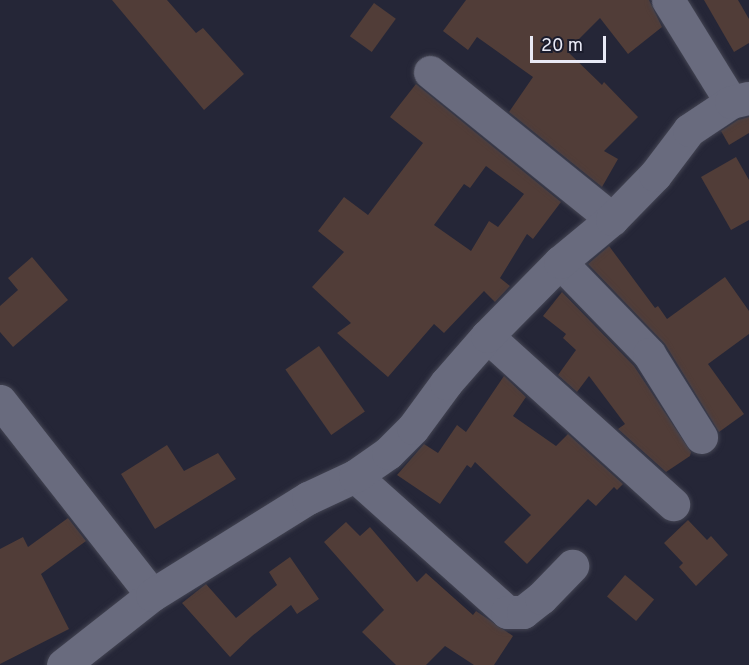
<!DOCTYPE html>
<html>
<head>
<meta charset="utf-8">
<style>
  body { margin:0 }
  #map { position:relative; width:749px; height:665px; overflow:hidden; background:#252637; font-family:Overpass,sans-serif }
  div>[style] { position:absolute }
  .building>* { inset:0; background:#513d38; transform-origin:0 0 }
  .roads { filter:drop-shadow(0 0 2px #434452) drop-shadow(0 0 2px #434452) }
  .minor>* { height:33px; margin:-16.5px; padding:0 16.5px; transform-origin:16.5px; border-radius:16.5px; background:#696b7e }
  span { translate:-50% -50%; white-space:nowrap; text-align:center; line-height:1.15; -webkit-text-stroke:4.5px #1b1c2c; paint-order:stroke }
  .scale { position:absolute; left:530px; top:36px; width:76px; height:27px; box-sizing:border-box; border:3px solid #e9eaf6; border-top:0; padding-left:8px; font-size:18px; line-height:21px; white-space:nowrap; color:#e9eaf6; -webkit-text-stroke:4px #1b1c2c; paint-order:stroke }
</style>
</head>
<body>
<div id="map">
  <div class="building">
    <div style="clip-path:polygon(112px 0,167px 0,196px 33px,203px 28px,244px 74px,204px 110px)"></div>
    <div style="clip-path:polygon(466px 0,649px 0,662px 27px,628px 54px,600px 18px,567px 51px,602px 85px,604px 82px,638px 117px,604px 151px,618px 159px,602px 187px,509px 112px,533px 77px,477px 37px,468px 50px,443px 31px)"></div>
    <div style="clip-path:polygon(704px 0,738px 0,749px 19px,749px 43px,734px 52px)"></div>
    <div style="left:374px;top:3px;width:27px;height:41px;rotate:36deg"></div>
    <div style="clip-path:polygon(evenodd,416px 84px,561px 202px,533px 239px,527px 234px,500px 278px,510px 286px,495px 302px,484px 291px,444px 333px,434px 324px,388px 377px,337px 333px,351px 323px,312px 287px,344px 252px,318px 231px,344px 197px,368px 215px,423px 143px,390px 117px,416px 84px,486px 166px,524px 194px,498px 227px,489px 221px,471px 251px,434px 225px,464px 184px,470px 188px,486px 166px)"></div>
    <div style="clip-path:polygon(749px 117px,749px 133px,729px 145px,721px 131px,738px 120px)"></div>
    <div style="clip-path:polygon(736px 157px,749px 180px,749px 220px,731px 230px,701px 177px)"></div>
    <div style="clip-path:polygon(609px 246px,655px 308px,658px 306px,667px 319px,725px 277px,749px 311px,749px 334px,708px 364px,744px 414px,719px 432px,665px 344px,588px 264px)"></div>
    <div style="clip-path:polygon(32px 257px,68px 300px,13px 347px,0 332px,0 306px,18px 290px,8px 278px)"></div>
    <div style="clip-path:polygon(562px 292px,634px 366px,691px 452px,690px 456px,666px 472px,618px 429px,625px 424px,589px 376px,577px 392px,558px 375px,576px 350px,563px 338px,566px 334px,543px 316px)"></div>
    <div style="left:319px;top:346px;width:80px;height:41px;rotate:55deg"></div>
    <div style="clip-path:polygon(504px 376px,526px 397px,513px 416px,556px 446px,568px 434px,623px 484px,617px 490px,614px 487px,596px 506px,588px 499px,527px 564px,504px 542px,531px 515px,475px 462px,471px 468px,467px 465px,440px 504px,397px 475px,424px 444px,438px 453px,457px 425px,466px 432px)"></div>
    <div style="clip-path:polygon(167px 445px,184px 471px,218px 453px,236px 479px,155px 529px,121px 474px)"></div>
    <div style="clip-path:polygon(68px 518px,86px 541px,41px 574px,69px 629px,0 664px,0 549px,23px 537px,28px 547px)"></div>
    <div style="clip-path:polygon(688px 520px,707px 540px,711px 536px,728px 555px,696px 586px,679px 567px,683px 563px,664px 543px)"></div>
    <div style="clip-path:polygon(346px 522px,360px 536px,370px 527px,417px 582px,426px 573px,473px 615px,476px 611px,513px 636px,494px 665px,474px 665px,445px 646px,426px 665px,396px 665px,362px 632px,384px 610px,324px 542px)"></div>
    <div style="clip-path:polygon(290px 557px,319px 599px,297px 614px,291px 605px,252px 636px,230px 657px,182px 603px,206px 584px,236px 618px,277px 585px,269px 572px)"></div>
    <div style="left:625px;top:575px;width:38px;height:28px;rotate:40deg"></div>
  </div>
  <div class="roads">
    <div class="minor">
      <div style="left:668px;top:0;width:120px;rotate:58.3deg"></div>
      <div style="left:430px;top:72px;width:234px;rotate:38.9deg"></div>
      <div style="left:560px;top:262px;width:128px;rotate:45.9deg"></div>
      <div style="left:649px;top:354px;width:98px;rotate:57.9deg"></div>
      <div style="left:487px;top:336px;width:251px;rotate:42.1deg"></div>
      <div style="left:0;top:401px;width:246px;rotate:51.9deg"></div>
      <div style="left:355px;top:476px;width:204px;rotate:41.8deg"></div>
      <div style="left:507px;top:612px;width:16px"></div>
      <div style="left:523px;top:612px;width:23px;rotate:-38deg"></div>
      <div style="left:541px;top:598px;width:45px;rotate:-45.9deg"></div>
      <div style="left:63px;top:665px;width:113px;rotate:-38.2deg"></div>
      <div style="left:152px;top:595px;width:184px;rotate:-31.9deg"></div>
      <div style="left:308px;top:498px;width:52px;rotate:-25.1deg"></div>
      <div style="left:355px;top:476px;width:40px;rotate:-34.9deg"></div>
      <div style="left:388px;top:453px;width:35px;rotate:-45deg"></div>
      <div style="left:413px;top:428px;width:56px;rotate:-53.7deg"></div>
      <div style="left:446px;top:383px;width:62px;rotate:-48.9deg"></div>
      <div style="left:487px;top:336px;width:104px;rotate:-45.4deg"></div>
      <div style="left:560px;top:262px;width:67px;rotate:-39.6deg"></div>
      <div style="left:612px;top:219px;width:62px;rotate:-45.7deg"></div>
      <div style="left:655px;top:175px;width:56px;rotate:-52.9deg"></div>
      <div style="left:689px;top:130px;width:50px;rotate:-33.7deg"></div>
      <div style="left:731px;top:102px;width:18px;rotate:-13deg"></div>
    </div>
  </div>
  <div class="scale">20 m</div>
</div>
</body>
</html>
